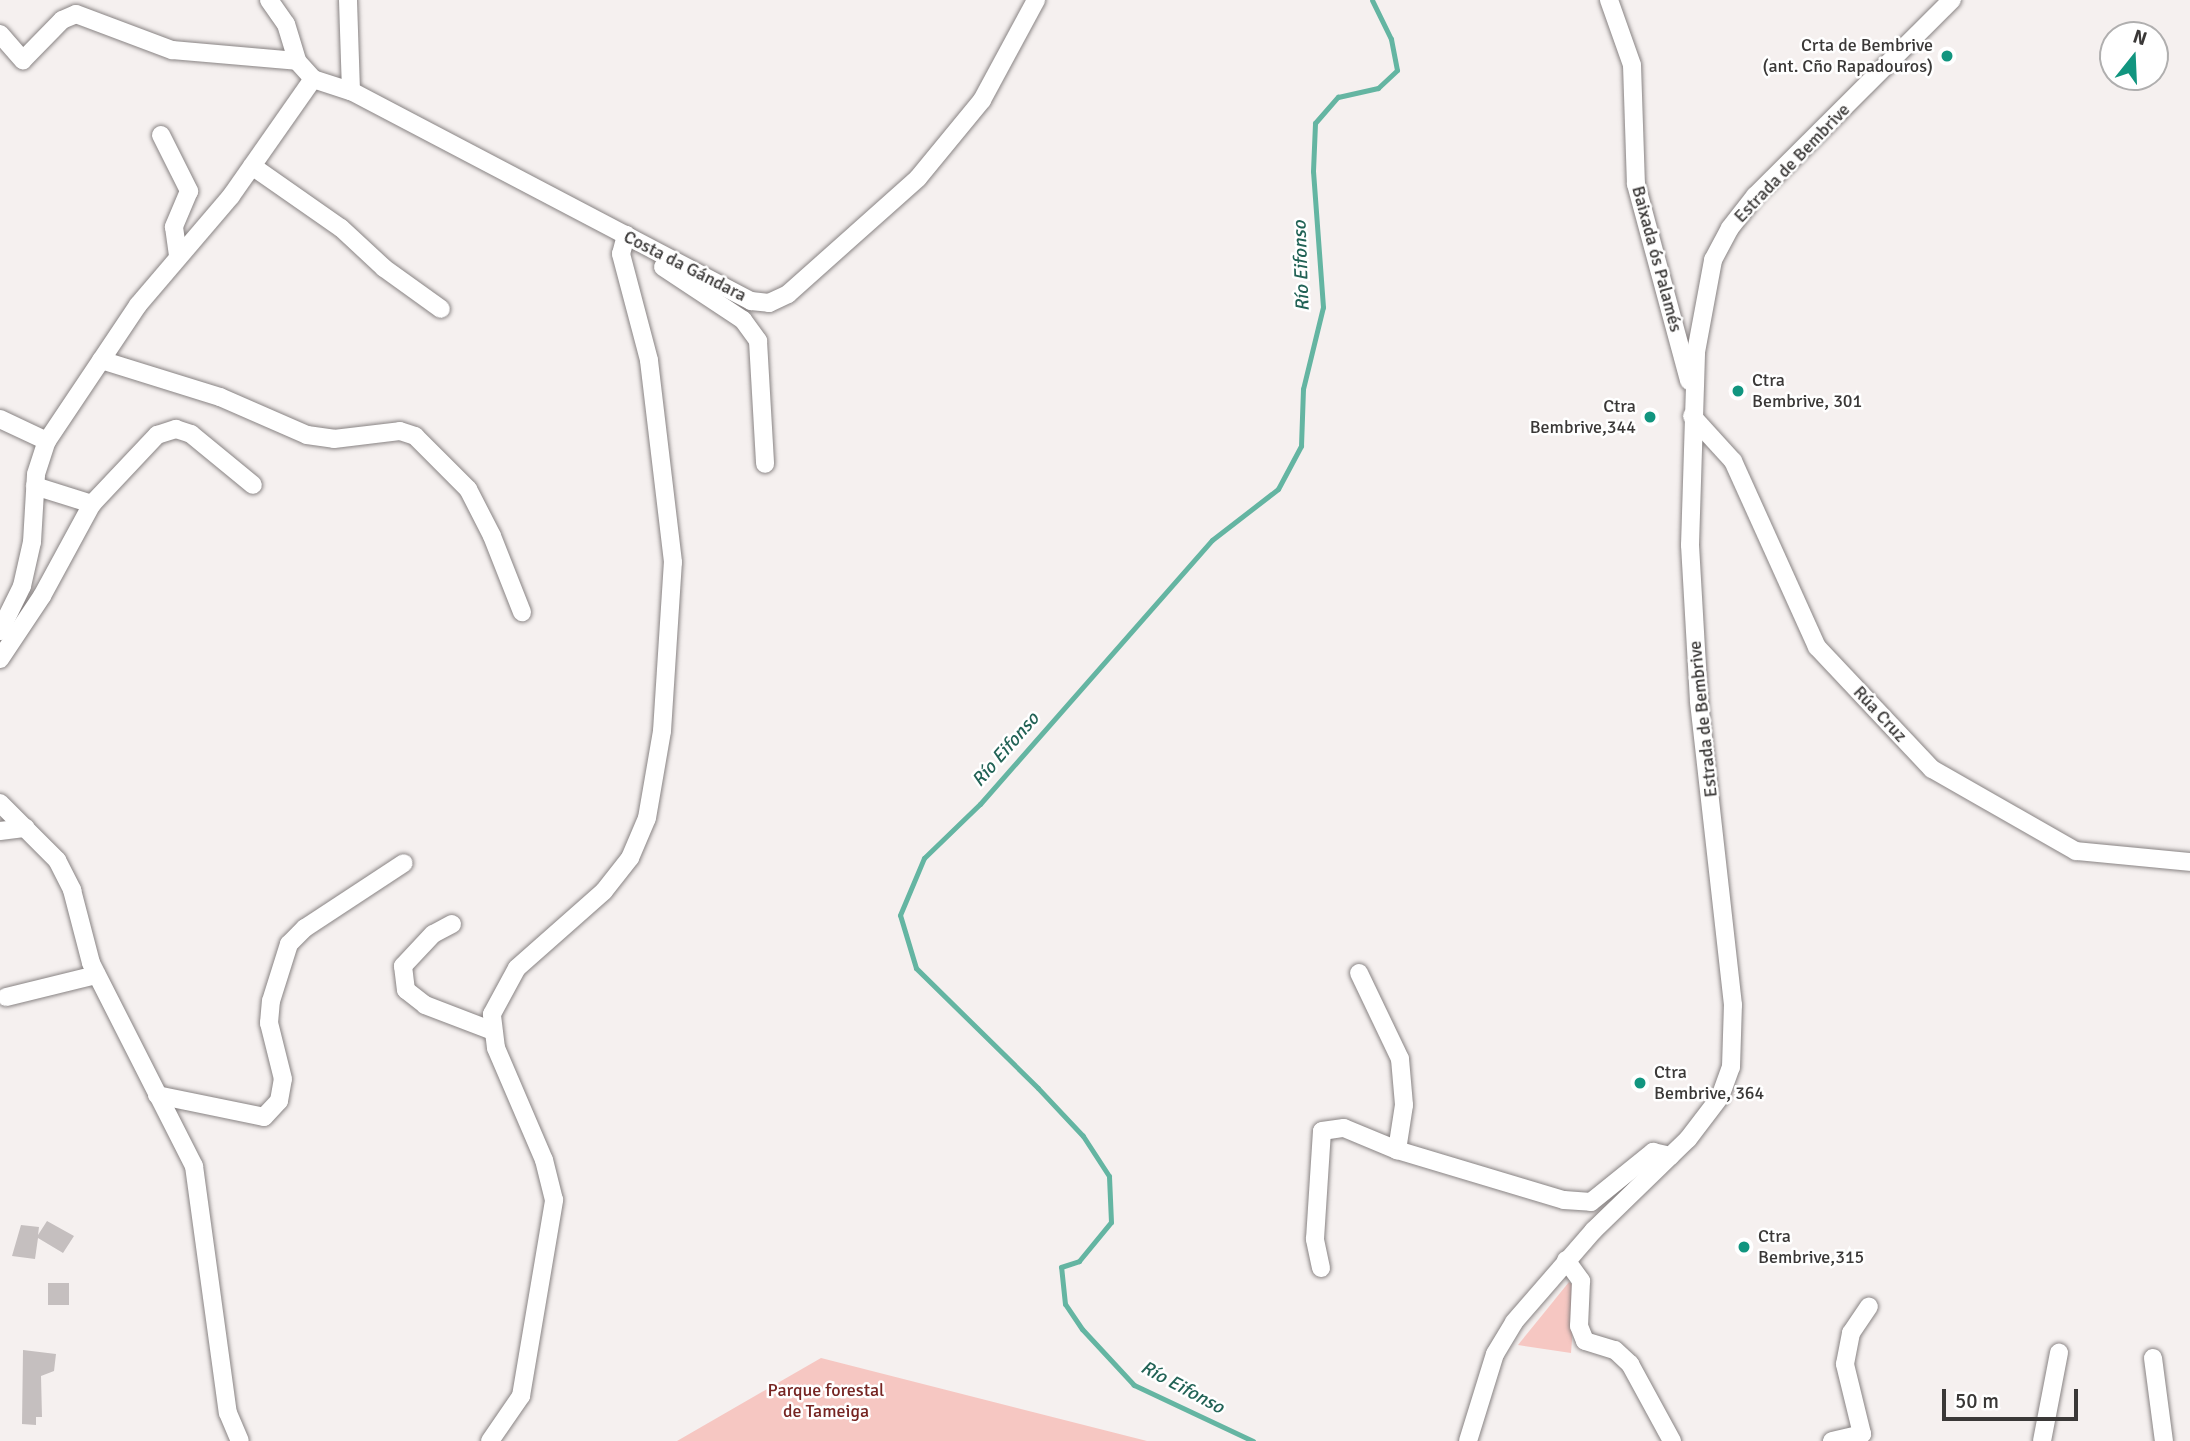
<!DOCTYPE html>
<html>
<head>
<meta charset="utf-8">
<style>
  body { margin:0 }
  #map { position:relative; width:2190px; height:1441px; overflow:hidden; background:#f5f0ef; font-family:Signika,sans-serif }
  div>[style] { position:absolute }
  .green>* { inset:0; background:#f6c7c2 }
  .stream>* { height:5px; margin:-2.5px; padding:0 2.5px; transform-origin:2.5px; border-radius:2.5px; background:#64b5a2 }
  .building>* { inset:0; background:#c5bfbf; transform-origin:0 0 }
  .roads { filter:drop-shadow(0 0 2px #888383) drop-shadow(0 0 2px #888383) }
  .minor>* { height:18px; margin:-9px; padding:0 9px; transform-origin:9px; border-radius:9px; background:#fff }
  .dots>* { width:19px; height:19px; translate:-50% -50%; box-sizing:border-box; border:4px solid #fff; border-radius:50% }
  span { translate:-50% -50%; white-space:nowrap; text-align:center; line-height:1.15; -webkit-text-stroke:5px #fff; paint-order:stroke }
  .poi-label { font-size:18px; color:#3a3837 }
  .right { translate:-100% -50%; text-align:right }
  .left { translate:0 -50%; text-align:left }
  .street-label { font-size:18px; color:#3a3837 }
  .park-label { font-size:18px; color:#762522 }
  .water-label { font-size:19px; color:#216255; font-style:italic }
  .north { position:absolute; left:2099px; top:21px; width:70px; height:70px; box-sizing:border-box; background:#fff; border:2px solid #b0afaf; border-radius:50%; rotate:18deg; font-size:19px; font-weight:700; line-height:28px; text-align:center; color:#3a3837 }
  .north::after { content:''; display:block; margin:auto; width:24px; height:32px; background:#11957f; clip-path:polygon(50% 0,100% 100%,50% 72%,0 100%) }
  .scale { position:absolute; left:1942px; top:1389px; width:136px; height:32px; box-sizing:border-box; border:4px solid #3a3837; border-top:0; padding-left:9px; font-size:21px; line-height:24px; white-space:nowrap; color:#3a3837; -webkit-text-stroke:5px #fff; paint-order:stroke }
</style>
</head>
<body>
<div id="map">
  <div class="green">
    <div style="clip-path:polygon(1569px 1282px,1576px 1287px,1571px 1353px,1518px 1345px)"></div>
    <div style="clip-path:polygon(821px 1358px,1147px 1441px,1148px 1441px,677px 1441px)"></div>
  </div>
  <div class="stream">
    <div style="left:1253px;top:1441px;width:132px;rotate:-154.8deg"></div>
    <div style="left:1134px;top:1385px;width:76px;rotate:-132.9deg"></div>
    <div style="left:1082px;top:1329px;width:30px;rotate:-124deg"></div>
    <div style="left:1065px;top:1304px;width:37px;rotate:-96deg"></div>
    <div style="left:1061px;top:1267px;width:19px;rotate:-18deg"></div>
    <div style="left:1079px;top:1261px;width:50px;rotate:-50.6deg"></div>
    <div style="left:1111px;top:1222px;width:46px;rotate:-92.5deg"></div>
    <div style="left:1109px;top:1176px;width:48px;rotate:-123deg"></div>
    <div style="left:1083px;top:1136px;width:66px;rotate:-133.2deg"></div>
    <div style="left:1038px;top:1088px;width:171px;rotate:-135.5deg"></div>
    <div style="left:916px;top:968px;width:55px;rotate:-106.8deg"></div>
    <div style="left:900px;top:915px;width:62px;rotate:-67.2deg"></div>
    <div style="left:924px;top:858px;width:78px;rotate:-44deg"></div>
    <div style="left:980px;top:804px;width:351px;rotate:-48.7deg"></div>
    <div style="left:1212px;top:540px;width:83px;rotate:-37.7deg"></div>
    <div style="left:1278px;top:489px;width:49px;rotate:-61.9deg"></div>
    <div style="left:1301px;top:446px;width:57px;rotate:-88deg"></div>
    <div style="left:1303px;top:389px;width:84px;rotate:-76.3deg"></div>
    <div style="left:1323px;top:307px;width:136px;rotate:-94.2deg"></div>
    <div style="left:1313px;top:171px;width:48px;rotate:-87.6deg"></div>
    <div style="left:1315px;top:123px;width:35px;rotate:-49deg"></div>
    <div style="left:1338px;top:97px;width:41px;rotate:-12.7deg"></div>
    <div style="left:1378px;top:88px;width:26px;rotate:-43deg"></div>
    <div style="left:1397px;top:70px;width:32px;rotate:-101deg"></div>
    <div style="left:1391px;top:39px;width:43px;rotate:-116deg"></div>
  </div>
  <div class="building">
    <div style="clip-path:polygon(47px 1221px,74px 1236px,63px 1253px,38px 1238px,35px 1259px,12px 1256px,21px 1225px,39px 1227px,38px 1235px)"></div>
    <div style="left:48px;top:1283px;width:21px;height:22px"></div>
    <div style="clip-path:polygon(23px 1350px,56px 1354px,54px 1371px,41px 1376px,42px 1417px,36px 1417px,36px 1425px,22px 1424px)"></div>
  </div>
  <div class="roads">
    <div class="minor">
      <div style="left:269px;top:0;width:29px;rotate:55deg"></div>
      <div style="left:286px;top:24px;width:39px;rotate:73deg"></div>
      <div style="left:297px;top:61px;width:24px;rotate:48deg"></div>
      <div style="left:313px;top:79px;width:40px;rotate:18deg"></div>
      <div style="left:351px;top:91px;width:91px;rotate:-91.9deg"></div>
      <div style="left:1609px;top:0;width:69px;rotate:70.5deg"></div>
      <div style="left:1632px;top:65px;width:119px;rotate:88.1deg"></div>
      <div style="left:1636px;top:184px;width:204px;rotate:74.9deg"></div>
      <div style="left:0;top:34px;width:35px;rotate:49deg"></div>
      <div style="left:23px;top:60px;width:56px;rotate:-45.7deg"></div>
      <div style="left:62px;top:20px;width:15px;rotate:-23deg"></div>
      <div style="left:76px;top:14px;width:103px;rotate:20.6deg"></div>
      <div style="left:172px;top:50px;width:125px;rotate:5deg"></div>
      <div style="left:351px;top:91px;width:452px;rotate:27.7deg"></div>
      <div style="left:751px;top:301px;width:18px;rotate:6deg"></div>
      <div style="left:769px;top:303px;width:21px;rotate:-25deg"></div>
      <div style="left:788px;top:294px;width:174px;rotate:-41.7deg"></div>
      <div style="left:918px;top:178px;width:101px;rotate:-50.6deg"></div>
      <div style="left:982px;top:100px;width:114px;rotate:-61.6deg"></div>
      <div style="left:161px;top:135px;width:63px;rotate:63.4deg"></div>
      <div style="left:189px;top:191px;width:39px;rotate:113deg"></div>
      <div style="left:174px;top:227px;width:28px;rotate:82deg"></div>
      <div style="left:252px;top:166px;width:108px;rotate:34.9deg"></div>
      <div style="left:341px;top:228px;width:59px;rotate:42.9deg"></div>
      <div style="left:384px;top:268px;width:70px;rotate:35.7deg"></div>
      <div style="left:663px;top:267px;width:96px;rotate:33.5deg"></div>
      <div style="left:743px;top:320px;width:26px;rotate:54deg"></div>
      <div style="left:758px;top:341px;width:123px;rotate:86.7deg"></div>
      <div style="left:101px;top:360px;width:125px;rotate:17.3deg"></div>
      <div style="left:220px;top:397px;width:95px;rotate:23.6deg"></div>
      <div style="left:307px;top:435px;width:27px;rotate:8deg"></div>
      <div style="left:334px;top:439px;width:66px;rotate:-6.9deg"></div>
      <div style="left:400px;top:431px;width:16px;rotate:18deg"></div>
      <div style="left:415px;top:436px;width:75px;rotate:45deg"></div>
      <div style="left:468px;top:489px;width:53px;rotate:62.9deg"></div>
      <div style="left:492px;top:536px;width:82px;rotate:68.5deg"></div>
      <div style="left:1692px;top:416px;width:61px;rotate:47.7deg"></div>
      <div style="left:1733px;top:461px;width:204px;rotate:65.7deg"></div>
      <div style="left:1817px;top:647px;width:168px;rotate:46.7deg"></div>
      <div style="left:1932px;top:769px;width:166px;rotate:29.7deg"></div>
      <div style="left:2076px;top:851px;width:115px;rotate:5.5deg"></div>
      <div style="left:0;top:419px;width:52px;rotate:25.1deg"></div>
      <div style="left:35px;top:486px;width:60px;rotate:17.5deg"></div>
      <div style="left:0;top:631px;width:50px;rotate:-63.9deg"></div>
      <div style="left:22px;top:586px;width:45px;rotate:-77.2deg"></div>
      <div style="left:32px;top:542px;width:68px;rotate:-86.6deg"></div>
      <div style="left:36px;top:474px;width:35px;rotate:-72deg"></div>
      <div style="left:47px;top:441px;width:164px;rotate:-56.2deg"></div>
      <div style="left:138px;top:305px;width:143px;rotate:-49.5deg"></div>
      <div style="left:231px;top:196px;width:143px;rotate:-55deg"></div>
      <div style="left:0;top:659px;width:76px;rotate:-56.3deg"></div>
      <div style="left:42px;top:596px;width:105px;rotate:-61.5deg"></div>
      <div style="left:92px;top:504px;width:95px;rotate:-46.7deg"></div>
      <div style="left:157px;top:435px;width:20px;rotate:-18deg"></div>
      <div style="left:176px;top:429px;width:16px;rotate:18deg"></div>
      <div style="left:191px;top:434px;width:80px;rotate:39.4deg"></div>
      <div style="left:0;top:803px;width:81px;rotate:45deg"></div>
      <div style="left:57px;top:860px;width:34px;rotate:63deg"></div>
      <div style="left:72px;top:890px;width:75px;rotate:75.4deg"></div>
      <div style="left:91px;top:963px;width:228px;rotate:63.1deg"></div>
      <div style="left:194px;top:1166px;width:249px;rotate:82.2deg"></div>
      <div style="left:228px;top:1413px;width:30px;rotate:67deg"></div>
      <div style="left:0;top:831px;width:26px;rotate:-7deg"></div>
      <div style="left:452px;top:924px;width:21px;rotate:152deg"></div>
      <div style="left:433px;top:934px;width:44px;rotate:133.2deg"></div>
      <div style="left:403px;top:966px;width:24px;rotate:83deg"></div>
      <div style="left:406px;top:990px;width:24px;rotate:38deg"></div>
      <div style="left:425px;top:1005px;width:73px;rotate:20.9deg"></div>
      <div style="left:1359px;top:973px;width:95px;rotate:64.5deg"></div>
      <div style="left:1400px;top:1059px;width:46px;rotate:85deg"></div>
      <div style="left:1404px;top:1105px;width:46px;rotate:98.8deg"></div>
      <div style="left:6px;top:997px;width:93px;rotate:-13.7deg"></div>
      <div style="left:157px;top:1095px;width:109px;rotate:11.6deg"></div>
      <div style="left:264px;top:1117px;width:22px;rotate:-47deg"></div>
      <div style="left:279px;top:1101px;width:22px;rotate:-80deg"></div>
      <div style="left:283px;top:1079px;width:58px;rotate:-104deg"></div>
      <div style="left:269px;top:1023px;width:22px;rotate:-85deg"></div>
      <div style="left:271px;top:1001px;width:60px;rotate:-72.5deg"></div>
      <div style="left:289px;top:944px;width:23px;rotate:-45deg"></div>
      <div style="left:305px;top:928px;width:118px;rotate:-33.3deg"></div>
      <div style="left:1566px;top:1260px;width:26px;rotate:54deg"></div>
      <div style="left:1581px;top:1281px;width:45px;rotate:92.5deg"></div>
      <div style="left:1579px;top:1326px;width:16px;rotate:68deg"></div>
      <div style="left:1585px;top:1341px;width:31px;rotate:17deg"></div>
      <div style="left:1615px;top:1350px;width:21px;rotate:43deg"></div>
      <div style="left:1630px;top:1364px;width:88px;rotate:61.4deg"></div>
      <div style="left:1321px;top:1268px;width:30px;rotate:-102deg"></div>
      <div style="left:1315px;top:1239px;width:108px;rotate:-86.3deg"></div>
      <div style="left:1322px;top:1131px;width:22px;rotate:-8deg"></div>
      <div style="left:1344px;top:1128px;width:57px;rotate:22.5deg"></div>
      <div style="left:1397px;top:1150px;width:174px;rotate:16.7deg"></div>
      <div style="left:1564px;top:1200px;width:27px;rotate:4deg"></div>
      <div style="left:1591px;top:1202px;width:80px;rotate:-38.9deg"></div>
      <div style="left:1653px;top:1152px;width:18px;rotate:13deg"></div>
      <div style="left:2153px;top:1358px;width:84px;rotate:82.5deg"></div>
      <div style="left:490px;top:1441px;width:55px;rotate:-55.4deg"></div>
      <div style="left:521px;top:1396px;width:199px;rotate:-80.4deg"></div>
      <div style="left:554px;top:1200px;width:41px;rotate:-104deg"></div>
      <div style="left:544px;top:1160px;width:122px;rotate:-113.2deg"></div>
      <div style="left:496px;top:1048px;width:34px;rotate:-97deg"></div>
      <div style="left:492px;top:1014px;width:52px;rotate:-61.5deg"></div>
      <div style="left:517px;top:968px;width:116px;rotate:-41.5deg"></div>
      <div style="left:604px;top:891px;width:42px;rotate:-51.8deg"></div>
      <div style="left:630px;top:858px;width:43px;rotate:-67deg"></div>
      <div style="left:647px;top:818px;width:88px;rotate:-80.2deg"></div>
      <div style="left:662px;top:731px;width:169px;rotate:-86.3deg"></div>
      <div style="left:673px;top:562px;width:203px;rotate:-96.8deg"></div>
      <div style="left:649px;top:360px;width:110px;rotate:-104.8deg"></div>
      <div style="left:621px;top:254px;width:20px;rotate:-75deg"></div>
      <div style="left:1468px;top:1441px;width:91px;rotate:-72.8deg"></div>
      <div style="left:1495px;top:1354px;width:37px;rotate:-59deg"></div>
      <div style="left:1514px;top:1322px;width:121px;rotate:-49deg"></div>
      <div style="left:1593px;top:1231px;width:132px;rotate:-44.1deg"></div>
      <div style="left:1688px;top:1139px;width:53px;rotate:-52.7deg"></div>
      <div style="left:1720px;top:1097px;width:32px;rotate:-70deg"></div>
      <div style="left:1731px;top:1067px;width:62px;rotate:-88.2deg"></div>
      <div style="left:1733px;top:1005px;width:306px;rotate:-96.4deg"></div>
      <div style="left:1699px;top:701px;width:156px;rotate:-93.3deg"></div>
      <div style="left:1690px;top:545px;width:193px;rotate:-88.2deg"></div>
      <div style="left:1696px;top:352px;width:94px;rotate:-79.5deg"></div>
      <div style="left:1713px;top:260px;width:36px;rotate:-62deg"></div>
      <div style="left:1730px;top:228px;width:41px;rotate:-52deg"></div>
      <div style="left:1755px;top:196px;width:278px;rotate:-44.9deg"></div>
      <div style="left:1832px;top:1441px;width:31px;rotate:-13deg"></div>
      <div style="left:1862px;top:1434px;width:72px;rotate:-103.7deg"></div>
      <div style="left:1845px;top:1364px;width:32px;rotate:-79deg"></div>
      <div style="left:1851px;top:1333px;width:32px;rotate:-56deg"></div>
      <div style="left:2042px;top:1441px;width:90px;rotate:-79.1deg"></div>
    </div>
  </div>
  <div class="dots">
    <div style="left:1947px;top:56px;background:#11957f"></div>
    <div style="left:1738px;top:391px;background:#11957f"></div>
    <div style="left:1650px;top:417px;background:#11957f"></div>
    <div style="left:1640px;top:1083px;background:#11957f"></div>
    <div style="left:1744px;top:1247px;background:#11957f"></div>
  </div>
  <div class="poi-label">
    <span class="right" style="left:1933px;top:56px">Crta de Bembrive<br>(ant. Cño Rapadouros)</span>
    <span class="left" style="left:1752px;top:391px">Ctra<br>Bembrive, 301</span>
    <span class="right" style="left:1636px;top:417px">Ctra<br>Bembrive,344</span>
    <span class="left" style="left:1654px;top:1083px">Ctra<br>Bembrive, 364</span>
    <span class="left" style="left:1758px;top:1247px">Ctra<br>Bembrive,315</span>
  </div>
  <div class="street-label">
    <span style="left:1792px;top:163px;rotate:-46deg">Estrada de Bembrive</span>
    <span style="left:1657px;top:259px;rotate:75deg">Baixada ós Palamés</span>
    <span style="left:685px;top:266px;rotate:27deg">Costa da Gándara</span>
    <span style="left:1880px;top:714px;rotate:47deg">Rúa Cruz</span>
    <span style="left:1703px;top:719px;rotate:-96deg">Estrada de Bembrive</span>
  </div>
  <div class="park-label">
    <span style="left:826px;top:1401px">Parque forestal<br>de Tameiga</span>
  </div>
  <div class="water-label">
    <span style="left:1302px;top:266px;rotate:-92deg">Río Eifonso</span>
    <span style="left:1006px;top:750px;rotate:-49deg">Río Eifonso</span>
    <span style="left:1182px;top:1388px;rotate:28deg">Río Eifonso</span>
  </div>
  <div class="north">N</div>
  <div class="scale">50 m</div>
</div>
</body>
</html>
